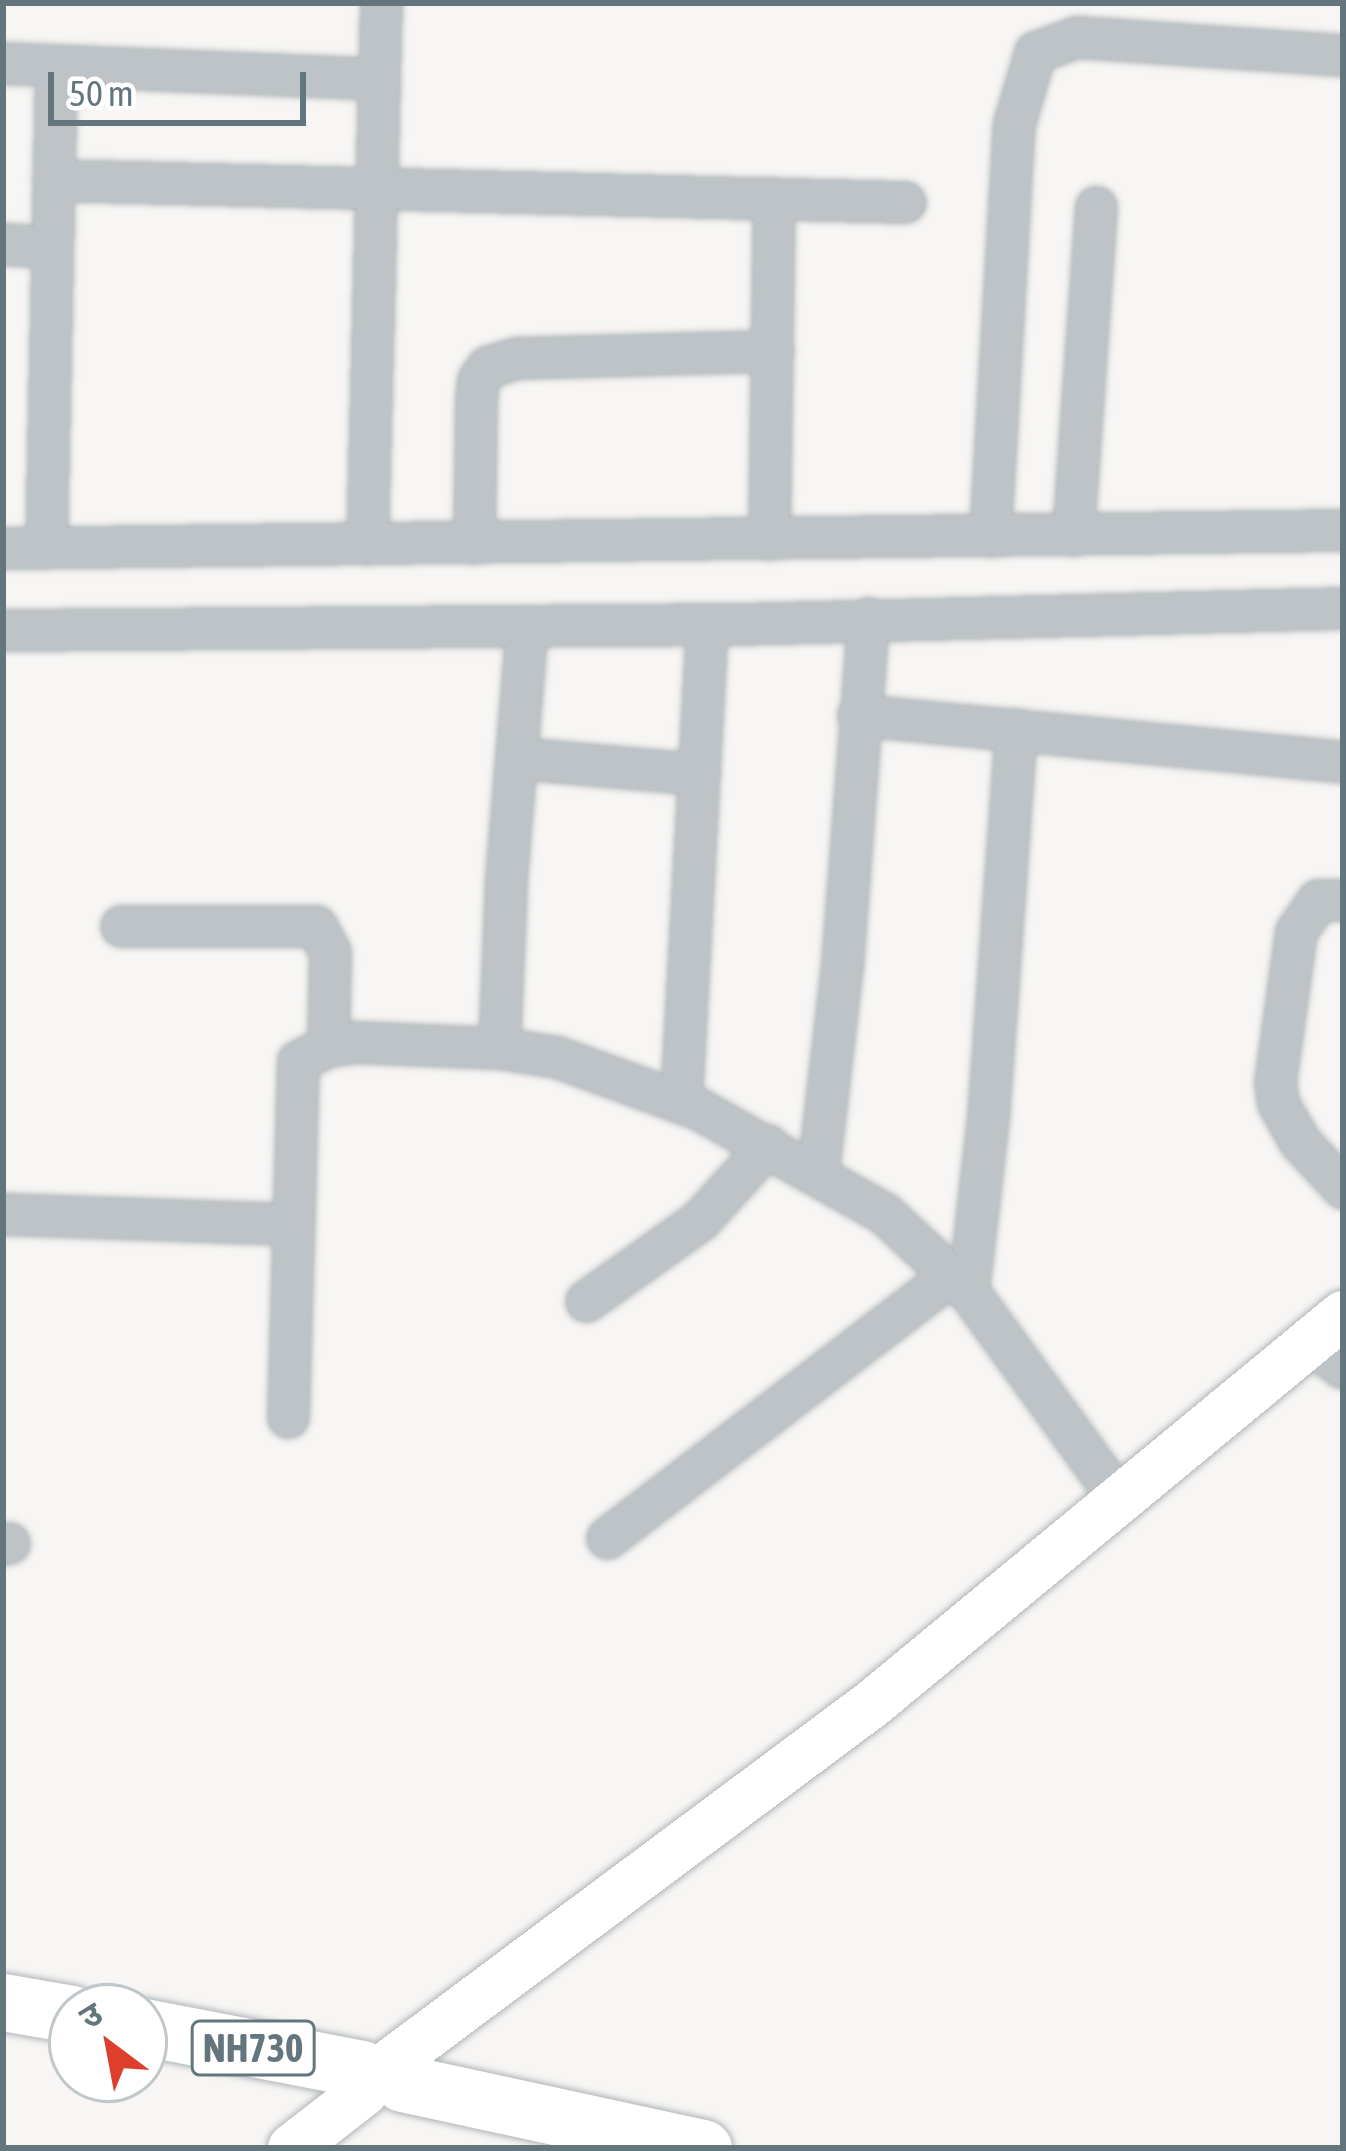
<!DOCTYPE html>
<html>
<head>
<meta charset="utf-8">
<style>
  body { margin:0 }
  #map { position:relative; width:1346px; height:2151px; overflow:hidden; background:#f7f6f4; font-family:"Asap Condensed","Noto Sans Devanagari",sans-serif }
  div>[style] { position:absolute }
  .roads { filter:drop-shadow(0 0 3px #b1b7ba) drop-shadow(0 0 3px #b1b7ba) }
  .minor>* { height:39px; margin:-19.5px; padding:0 19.5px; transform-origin:19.5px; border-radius:19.5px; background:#bdc3c6 }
  .major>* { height:48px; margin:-24px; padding:0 24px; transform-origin:24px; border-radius:24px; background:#fff }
  .highway>* { height:57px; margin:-28.5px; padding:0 28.5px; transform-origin:28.5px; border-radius:28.5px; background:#fff }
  span { translate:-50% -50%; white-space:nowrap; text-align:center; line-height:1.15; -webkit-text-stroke:12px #fff; paint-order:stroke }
  .shield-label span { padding:3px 9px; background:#fff; border:3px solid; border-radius:9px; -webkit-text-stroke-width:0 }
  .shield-label { font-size:39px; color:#63767e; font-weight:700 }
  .frame { position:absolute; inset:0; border:6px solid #63767e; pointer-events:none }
  .north { position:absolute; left:48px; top:1983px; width:120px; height:120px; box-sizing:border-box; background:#fff; border:3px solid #c1c8cb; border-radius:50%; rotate:328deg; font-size:33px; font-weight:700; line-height:48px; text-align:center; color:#63767e }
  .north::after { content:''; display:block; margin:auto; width:42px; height:54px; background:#de3f2d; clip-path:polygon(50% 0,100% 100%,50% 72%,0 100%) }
  .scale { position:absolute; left:48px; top:72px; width:258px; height:54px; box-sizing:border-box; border:6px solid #63767e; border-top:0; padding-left:15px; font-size:36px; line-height:42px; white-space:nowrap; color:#63767e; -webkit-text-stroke:9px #fff; paint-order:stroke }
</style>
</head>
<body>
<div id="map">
  <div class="roads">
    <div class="minor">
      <div style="left:3px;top:63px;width:375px;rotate:2.4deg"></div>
      <div style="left:53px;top:180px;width:852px;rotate:1.48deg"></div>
      <div style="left:3px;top:244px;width:49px;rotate:3.5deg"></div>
      <div style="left:1073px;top:535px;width:329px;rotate:-86deg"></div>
      <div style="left:990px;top:536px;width:413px;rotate:-86.7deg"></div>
      <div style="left:1014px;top:124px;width:75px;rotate:-73.7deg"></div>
      <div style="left:1035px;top:52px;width:45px;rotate:-19.7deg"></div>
      <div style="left:1077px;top:37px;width:267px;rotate:3.9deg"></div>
      <div style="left:769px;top:539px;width:341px;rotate:-89.2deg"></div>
      <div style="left:474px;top:543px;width:143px;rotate:-89.2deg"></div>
      <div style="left:476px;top:400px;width:20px;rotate:-84deg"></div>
      <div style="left:478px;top:380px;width:16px;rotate:-55deg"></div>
      <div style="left:487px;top:367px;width:31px;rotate:-17deg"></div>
      <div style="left:517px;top:358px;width:256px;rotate:-1.6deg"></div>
      <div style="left:367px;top:544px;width:541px;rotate:-88.52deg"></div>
      <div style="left:3px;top:548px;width:1340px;rotate:-0.77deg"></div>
      <div style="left:46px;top:548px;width:482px;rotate:-88.8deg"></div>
      <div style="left:3px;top:630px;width:735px;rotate:-0.47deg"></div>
      <div style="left:738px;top:624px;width:605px;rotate:-1.51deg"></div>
      <div style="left:858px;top:715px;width:487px;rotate:5.5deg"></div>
      <div style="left:516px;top:758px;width:184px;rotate:5deg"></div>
      <div style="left:1343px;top:900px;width:25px;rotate:180deg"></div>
      <div style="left:1318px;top:900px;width:38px;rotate:125deg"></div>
      <div style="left:1296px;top:931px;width:152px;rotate:97.9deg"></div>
      <div style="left:1275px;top:1082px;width:21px;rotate:82deg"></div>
      <div style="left:1278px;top:1103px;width:45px;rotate:60.6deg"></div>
      <div style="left:1300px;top:1142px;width:63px;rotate:46.9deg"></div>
      <div style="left:121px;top:926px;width:195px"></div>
      <div style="left:316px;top:926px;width:30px;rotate:62deg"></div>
      <div style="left:330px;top:952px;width:94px;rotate:91.2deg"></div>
      <div style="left:499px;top:1048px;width:169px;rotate:-87.6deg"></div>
      <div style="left:506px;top:879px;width:254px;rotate:-85.3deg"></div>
      <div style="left:681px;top:1102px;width:478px;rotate:-86.9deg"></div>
      <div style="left:818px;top:1172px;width:207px;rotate:-83.4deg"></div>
      <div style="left:842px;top:966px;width:349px;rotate:-85.7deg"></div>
      <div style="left:3px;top:1214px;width:290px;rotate:2deg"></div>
      <div style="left:968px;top:1291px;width:174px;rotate:-83.4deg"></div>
      <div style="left:988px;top:1118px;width:390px;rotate:-85.9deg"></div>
      <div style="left:586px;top:1301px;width:140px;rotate:-35.4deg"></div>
      <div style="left:700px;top:1220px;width:101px;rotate:-47.8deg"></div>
      <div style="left:1310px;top:1343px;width:41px;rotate:37.1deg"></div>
      <div style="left:288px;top:1417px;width:356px;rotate:-88.4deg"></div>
      <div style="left:298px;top:1061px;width:34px;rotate:-27deg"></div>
      <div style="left:328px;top:1046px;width:27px;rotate:-8deg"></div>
      <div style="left:355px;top:1042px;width:144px;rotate:2.4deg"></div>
      <div style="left:499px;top:1048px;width:59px;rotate:8.8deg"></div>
      <div style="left:557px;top:1057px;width:151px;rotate:20.1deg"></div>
      <div style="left:699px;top:1109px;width:214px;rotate:29.4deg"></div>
      <div style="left:885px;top:1214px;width:113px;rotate:42.9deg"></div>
      <div style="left:968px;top:1291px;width:257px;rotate:54deg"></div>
      <div style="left:607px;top:1538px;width:434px;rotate:-37.4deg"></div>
      <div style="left:3px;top:1544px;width:6px;rotate:-9deg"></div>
    </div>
    <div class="major">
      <div style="left:393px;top:2061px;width:597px;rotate:-36.7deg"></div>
      <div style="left:872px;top:1704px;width:611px;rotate:-39.55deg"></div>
      <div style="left:292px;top:2148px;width:91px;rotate:-37.9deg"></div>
    </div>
    <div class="highway">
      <div style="left:3px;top:2002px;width:70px;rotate:9.9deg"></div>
      <div style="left:144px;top:2027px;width:222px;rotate:10.9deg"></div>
      <div style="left:402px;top:2083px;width:308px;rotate:12.2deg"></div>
    </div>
  </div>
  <div class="shield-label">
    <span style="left:253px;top:2048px">NH730</span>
  </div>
  <div class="frame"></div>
  <div class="north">उ</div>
  <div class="scale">50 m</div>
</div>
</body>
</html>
